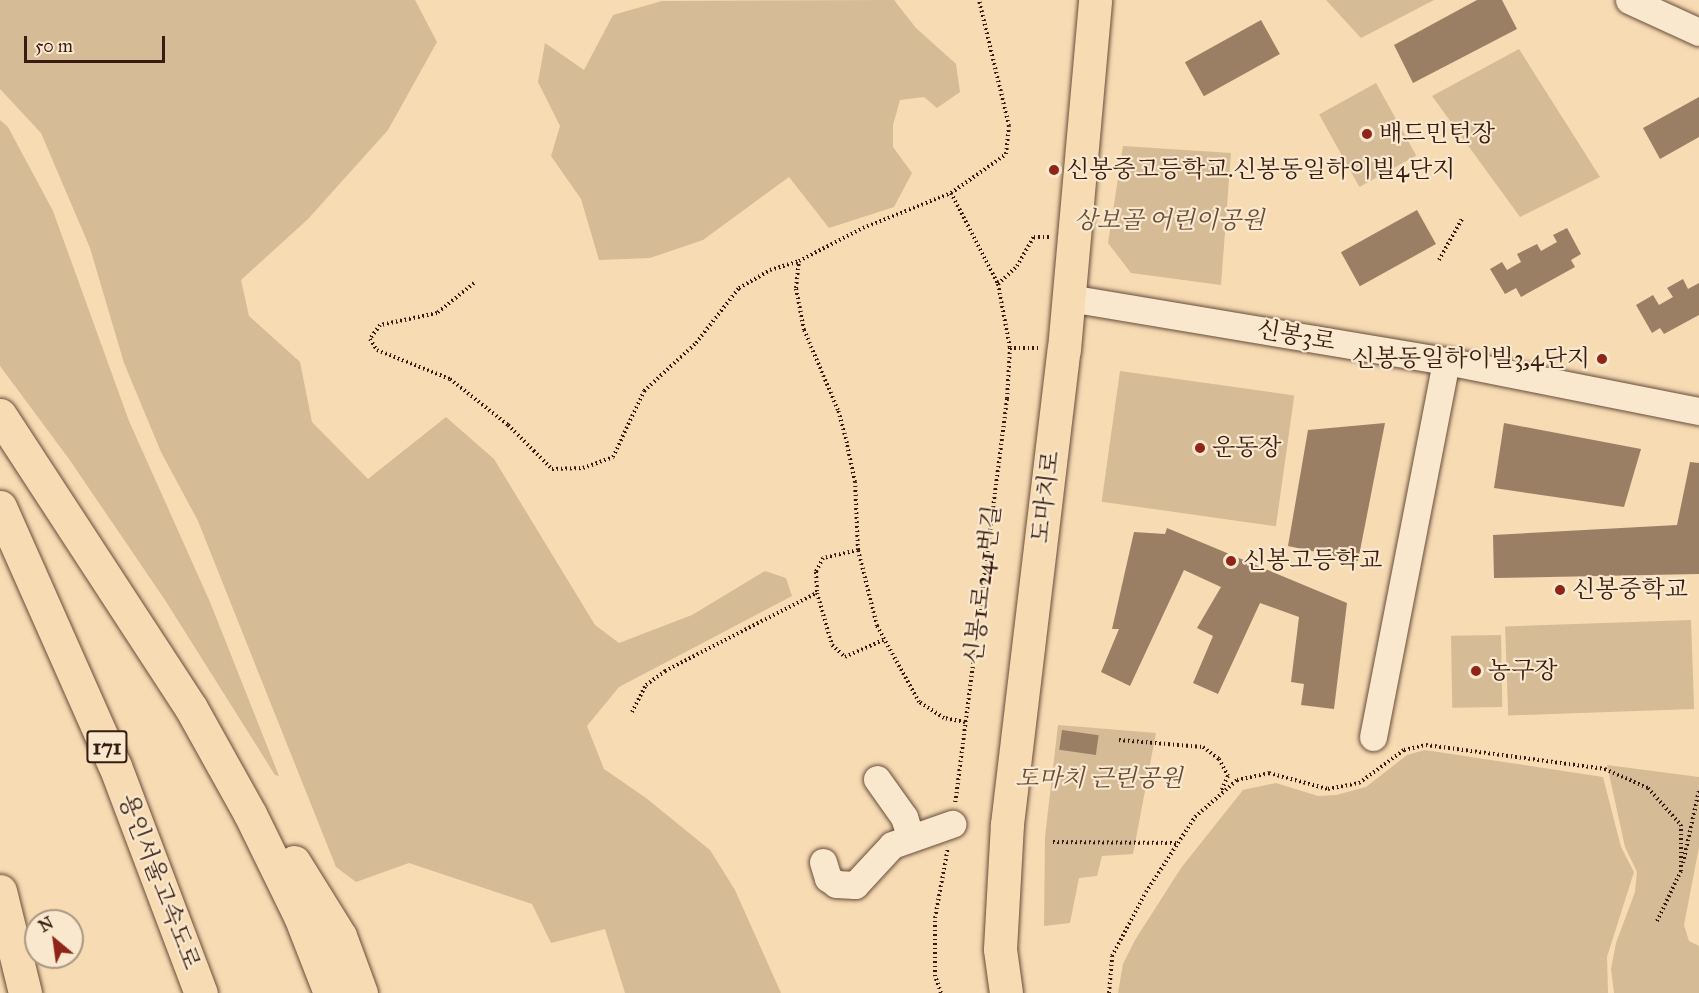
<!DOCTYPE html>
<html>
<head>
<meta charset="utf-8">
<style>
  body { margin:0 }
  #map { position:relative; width:1699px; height:993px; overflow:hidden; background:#f6dbb3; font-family:"IM FELL Great Primer","Noto Serif KR",serif }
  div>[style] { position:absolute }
  .green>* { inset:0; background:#d6bb97; transform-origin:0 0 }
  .building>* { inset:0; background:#9b7f65; transform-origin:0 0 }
  .path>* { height:4px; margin-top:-2px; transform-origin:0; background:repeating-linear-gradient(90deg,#381c11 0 1.5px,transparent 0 4.5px) }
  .roads { filter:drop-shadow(0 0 2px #684c3a) drop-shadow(0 0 2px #684c3a) }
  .minor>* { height:27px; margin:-13.5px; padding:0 13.5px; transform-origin:13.5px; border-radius:13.5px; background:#f9e8ce }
  .major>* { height:33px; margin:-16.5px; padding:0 16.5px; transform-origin:16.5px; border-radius:16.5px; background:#f6dbb3 }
  .highway>* { height:33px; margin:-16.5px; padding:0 16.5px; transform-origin:16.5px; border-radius:16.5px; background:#f6dbb3 }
  .dots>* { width:16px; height:16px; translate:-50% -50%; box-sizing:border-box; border:3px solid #f9e8ce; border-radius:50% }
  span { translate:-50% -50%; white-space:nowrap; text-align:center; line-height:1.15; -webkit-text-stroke:4.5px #f9e8ce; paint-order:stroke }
  .shield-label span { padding:2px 4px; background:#f9e8ce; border:2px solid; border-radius:4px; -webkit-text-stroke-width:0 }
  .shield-label { font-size:22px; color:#381c11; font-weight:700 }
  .poi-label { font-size:24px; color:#381c11 }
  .left { translate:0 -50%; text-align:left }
  .right { translate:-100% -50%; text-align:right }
  .park-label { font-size:24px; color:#674c39; font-style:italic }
  .street-label { font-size:24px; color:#381c11 }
  .north { position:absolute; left:24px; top:909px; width:60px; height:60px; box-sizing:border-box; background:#f9e8ce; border:2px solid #ac9682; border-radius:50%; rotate:331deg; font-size:16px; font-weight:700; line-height:24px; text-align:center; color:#381c11 }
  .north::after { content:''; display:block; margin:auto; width:21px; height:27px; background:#8f2418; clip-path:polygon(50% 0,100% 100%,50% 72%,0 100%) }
  .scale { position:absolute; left:24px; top:36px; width:141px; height:27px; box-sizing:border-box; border:3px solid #381c11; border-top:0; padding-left:8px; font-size:18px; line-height:21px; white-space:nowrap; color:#381c11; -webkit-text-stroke:4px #f9e8ce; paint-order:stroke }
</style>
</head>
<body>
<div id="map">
  <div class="green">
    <div style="clip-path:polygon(0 0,415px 0,437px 42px,388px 130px,308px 219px,241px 280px,249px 316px,300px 362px,312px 422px,368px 479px,446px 417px,494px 459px,595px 625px,619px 643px,692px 615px,765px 571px,786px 578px,792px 596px,619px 687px,587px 726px,604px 769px,646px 798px,710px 850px,735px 890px,781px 993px,625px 993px,605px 929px,551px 943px,532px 904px,409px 863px,356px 882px,336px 867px,198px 521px,161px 452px,124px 363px,90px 248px,41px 133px,0 89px)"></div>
    <div style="clip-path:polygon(894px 0,916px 28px,956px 64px,960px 92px,937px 108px,924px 97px,900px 100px,893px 125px,893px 147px,912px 173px,894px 207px,829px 228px,789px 177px,703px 240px,650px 258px,599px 260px,581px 199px,551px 156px,560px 126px,538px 82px,545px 43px,584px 70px,613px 15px,662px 1px)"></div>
    <div style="clip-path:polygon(1326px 0,1434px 0,1361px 38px)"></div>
    <div style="clip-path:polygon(1519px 49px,1600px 177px,1520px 217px,1432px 96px)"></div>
    <div style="left:1376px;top:83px;width:83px;height:65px;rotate:61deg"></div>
    <div style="clip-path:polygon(0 120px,8px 127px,53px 211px,129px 421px,210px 602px,279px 776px,275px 775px,165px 600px,69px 459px,0 366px)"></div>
    <div style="clip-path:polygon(1123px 146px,1231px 153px,1221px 285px,1131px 273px,1108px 243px)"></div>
    <div style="left:1120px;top:371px;width:176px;height:132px;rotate:8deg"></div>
    <div style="left:1691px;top:620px;width:89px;height:186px;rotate:88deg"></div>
    <div style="left:1501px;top:635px;width:72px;height:50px;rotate:89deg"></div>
    <div style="clip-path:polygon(1058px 725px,1156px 733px,1133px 854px,1102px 856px,1097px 876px,1079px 878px,1070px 923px,1044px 926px,1045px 837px)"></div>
    <div style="clip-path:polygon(1425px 750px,1603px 777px,1621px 847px,1634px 872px,1607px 957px,1608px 993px,1118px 993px,1123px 964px,1135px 940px,1181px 868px,1243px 790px,1276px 783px,1318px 796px,1336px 795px,1366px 787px,1407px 755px)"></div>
    <div style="clip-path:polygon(1607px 765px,1699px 777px,1699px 847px,1684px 925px,1689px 941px,1699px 946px,1699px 993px,1614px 993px,1611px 969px,1616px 943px,1635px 892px,1637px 872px,1625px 847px)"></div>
  </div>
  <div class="building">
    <div style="clip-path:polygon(1477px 0,1502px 0,1517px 29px,1413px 83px,1394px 45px)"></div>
    <div style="left:1261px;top:20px;width:39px;height:87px;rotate:61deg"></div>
    <div style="clip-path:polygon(1699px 97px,1699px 137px,1660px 159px,1643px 128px)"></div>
    <div style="left:1417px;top:210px;width:39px;height:87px;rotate:61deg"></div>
    <div style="clip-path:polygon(1567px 228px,1581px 254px,1571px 260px,1575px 267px,1521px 297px,1516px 288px,1505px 294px,1490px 269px,1502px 262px,1507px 270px,1521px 262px,1517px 254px,1537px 244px,1541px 251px,1557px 242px,1553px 235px)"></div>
    <div style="clip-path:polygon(1683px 279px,1688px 289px,1699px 283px,1699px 315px,1664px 334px,1660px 328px,1652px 333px,1636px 305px,1653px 295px,1659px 305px,1673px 297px,1667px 288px)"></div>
    <div style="clip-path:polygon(1385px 423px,1358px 561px,1288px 546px,1308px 430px)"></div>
    <div style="clip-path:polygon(1504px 423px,1641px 449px,1624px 507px,1494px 488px)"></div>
    <div style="clip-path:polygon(1690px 462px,1699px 463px,1699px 574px,1494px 578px,1493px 535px,1677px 525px)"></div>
    <div style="clip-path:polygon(1167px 528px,1347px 603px,1334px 709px,1301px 705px,1304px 684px,1291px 682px,1299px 617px,1260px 603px,1218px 694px,1193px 683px,1213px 636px,1197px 628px,1221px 587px,1184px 570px,1130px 686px,1101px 672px,1119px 629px,1112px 629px,1134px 532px,1165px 534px)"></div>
    <div style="left:1062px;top:730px;width:37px;height:20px;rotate:8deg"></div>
  </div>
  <div class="path">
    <div style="left:951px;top:193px;width:102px;rotate:62.7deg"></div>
    <div style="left:998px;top:284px;width:65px;rotate:79.4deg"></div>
    <div style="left:1010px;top:348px;width:51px;rotate:93.4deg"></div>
    <div style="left:1007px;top:399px;width:408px;rotate:97.3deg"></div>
    <div style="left:1439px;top:260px;width:49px;rotate:-60.8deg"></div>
    <div style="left:474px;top:283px;width:48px;rotate:141deg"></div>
    <div style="left:437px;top:313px;width:58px;rotate:168.1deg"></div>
    <div style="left:380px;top:325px;width:17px;rotate:126deg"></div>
    <div style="left:370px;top:339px;width:13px;rotate:58deg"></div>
    <div style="left:377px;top:350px;width:79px;rotate:21.7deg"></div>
    <div style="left:450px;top:379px;width:74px;rotate:38.4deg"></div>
    <div style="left:508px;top:425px;width:62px;rotate:45deg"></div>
    <div style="left:552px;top:469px;width:31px;rotate:-2deg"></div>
    <div style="left:583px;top:468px;width:32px;rotate:-20deg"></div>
    <div style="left:613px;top:457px;width:73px;rotate:-64.8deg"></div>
    <div style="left:644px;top:391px;width:71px;rotate:-42.7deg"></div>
    <div style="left:696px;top:343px;width:70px;rotate:-52deg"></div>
    <div style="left:739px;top:288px;width:36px;rotate:-30deg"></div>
    <div style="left:770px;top:270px;width:30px;rotate:-17deg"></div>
    <div style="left:998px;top:284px;width:26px;rotate:-43deg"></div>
    <div style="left:1017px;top:266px;width:34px;rotate:-60deg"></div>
    <div style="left:1034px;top:237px;width:17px"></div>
    <div style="left:1010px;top:348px;width:29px"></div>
    <div style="left:858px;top:550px;width:36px;rotate:167deg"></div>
    <div style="left:823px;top:558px;width:16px;rotate:117deg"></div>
    <div style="left:816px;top:572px;width:21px;rotate:87deg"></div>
    <div style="left:817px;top:593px;width:54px;rotate:73.9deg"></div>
    <div style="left:832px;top:645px;width:18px;rotate:43deg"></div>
    <div style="left:845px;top:657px;width:42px;rotate:-24.1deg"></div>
    <div style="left:632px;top:712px;width:30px;rotate:-63deg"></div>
    <div style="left:646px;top:685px;width:24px;rotate:-36deg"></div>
    <div style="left:665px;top:671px;width:171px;rotate:-27.2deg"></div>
    <div style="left:965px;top:722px;width:21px;rotate:-169deg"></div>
    <div style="left:944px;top:718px;width:30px;rotate:-147deg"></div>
    <div style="left:919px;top:702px;width:87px;rotate:-118.9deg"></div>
    <div style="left:877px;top:626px;width:78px;rotate:-104deg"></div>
    <div style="left:858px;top:550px;width:68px;rotate:-92.5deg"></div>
    <div style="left:855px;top:482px;width:40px;rotate:-102deg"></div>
    <div style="left:847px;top:443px;width:34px;rotate:-105deg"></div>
    <div style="left:838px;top:410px;width:87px;rotate:-113deg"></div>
    <div style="left:804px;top:330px;width:43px;rotate:-100.8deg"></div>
    <div style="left:796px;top:288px;width:27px;rotate:-84deg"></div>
    <div style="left:799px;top:261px;width:72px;rotate:-27.3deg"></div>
    <div style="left:863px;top:228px;width:95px;rotate:-21.7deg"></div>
    <div style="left:951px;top:193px;width:67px;rotate:-35.3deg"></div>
    <div style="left:1006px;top:154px;width:28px;rotate:-84deg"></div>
    <div style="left:1009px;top:126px;width:130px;rotate:-103.4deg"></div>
    <div style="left:1119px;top:740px;width:84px;rotate:4.8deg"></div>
    <div style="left:1203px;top:747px;width:20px;rotate:37deg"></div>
    <div style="left:1219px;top:759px;width:19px;rotate:62deg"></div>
    <div style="left:1228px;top:776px;width:17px;rotate:114deg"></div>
    <div style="left:1053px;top:842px;width:124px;rotate:0.5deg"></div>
    <div style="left:1683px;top:863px;width:75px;rotate:-77.6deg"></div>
    <div style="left:941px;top:993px;width:18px;rotate:-109deg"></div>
    <div style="left:935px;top:976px;width:58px;rotate:-90deg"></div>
    <div style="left:935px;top:918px;width:72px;rotate:-79.6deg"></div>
    <div style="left:1109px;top:993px;width:37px;rotate:-85deg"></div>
    <div style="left:1112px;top:956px;width:72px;rotate:-62deg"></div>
    <div style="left:1146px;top:892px;width:90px;rotate:-56.8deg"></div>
    <div style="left:1195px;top:817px;width:56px;rotate:-41.4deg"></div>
    <div style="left:1237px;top:780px;width:33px;rotate:-12deg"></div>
    <div style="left:1269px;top:773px;width:61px;rotate:15.2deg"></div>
    <div style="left:1328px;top:789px;width:32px;rotate:-11deg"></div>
    <div style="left:1359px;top:783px;width:56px;rotate:-36.3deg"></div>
    <div style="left:1404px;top:750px;width:23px;rotate:-13deg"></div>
    <div style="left:1426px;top:745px;width:181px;rotate:7.6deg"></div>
    <div style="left:1605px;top:769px;width:47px;rotate:23.8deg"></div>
    <div style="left:1648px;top:788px;width:50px;rotate:48.3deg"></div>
    <div style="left:1681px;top:825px;width:46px;rotate:90deg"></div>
    <div style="left:1681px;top:871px;width:58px;rotate:115.7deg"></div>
  </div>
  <div class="roads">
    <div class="minor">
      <div style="left:1629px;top:0;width:77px;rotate:24.6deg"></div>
      <div style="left:1069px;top:298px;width:382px;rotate:9.5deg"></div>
      <div style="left:1446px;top:361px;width:258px;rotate:11.2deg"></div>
      <div style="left:1373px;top:737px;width:383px;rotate:-79deg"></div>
      <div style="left:877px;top:779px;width:47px;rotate:54.6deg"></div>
      <div style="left:904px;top:817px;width:20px;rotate:72deg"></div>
      <div style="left:823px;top:862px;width:17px;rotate:73deg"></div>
      <div style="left:828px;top:878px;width:10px;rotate:37deg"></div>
      <div style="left:836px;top:884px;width:19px;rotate:3deg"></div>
      <div style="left:855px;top:885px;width:54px;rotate:-47.2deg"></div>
      <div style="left:892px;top:845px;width:64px;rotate:-19.3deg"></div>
    </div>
    <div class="major">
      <div style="left:1006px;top:993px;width:44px;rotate:-97.8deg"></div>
      <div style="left:1000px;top:949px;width:125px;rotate:-86.8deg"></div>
      <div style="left:1007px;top:824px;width:478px;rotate:-83.2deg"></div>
      <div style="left:1064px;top:349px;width:350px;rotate:-84.9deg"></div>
    </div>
    <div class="highway">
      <div style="left:0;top:415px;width:350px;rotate:56.9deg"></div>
      <div style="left:191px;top:708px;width:121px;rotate:60.9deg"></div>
      <div style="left:250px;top:814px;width:114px;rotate:63.9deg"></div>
      <div style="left:300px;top:916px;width:83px;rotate:68.7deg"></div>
      <div style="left:0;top:507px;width:283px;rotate:66.1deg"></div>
      <div style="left:115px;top:766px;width:243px;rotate:69.3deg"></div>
      <div style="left:294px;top:862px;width:87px;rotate:58.1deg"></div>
      <div style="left:340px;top:936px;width:61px;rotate:69.8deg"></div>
      <div style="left:0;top:891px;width:105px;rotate:76.2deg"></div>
    </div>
  </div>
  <div class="dots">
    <div style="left:1367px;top:134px;background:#8f2418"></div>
    <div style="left:1054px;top:170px;background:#8f2418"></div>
    <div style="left:1602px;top:359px;background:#8f2418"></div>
    <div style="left:1200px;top:448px;background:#8f2418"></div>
    <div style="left:1231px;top:561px;background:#8f2418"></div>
    <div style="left:1560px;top:590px;background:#8f2418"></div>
    <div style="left:1476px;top:671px;background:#8f2418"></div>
  </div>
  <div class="shield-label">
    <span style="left:107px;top:747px">171</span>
  </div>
  <div class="poi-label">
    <span class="left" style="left:1379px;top:134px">배드민턴장</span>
    <span class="left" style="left:1066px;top:170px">신봉중고등학교.신봉동일하이빌4단지</span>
    <span class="right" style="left:1590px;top:359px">신봉동일하이빌3,4단지</span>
    <span class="left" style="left:1212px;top:448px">운동장</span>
    <span class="left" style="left:1243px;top:561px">신봉고등학교</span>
    <span class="left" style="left:1572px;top:590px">신봉중학교</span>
    <span class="left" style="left:1488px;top:671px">농구장</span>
  </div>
  <div class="park-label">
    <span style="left:1169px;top:221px">상보골 어린이공원</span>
    <span style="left:1099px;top:779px">도마치 근린공원</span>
  </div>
  <div class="street-label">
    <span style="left:1296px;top:336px;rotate:10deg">신봉3로</span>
    <span style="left:1046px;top:497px;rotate:-83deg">도마치로</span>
    <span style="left:983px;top:585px;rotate:-83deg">신봉1로241번길</span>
    <span style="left:159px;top:882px;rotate:69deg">용인서울고속도로</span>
  </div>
  <div class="north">N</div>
  <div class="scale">50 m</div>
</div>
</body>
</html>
